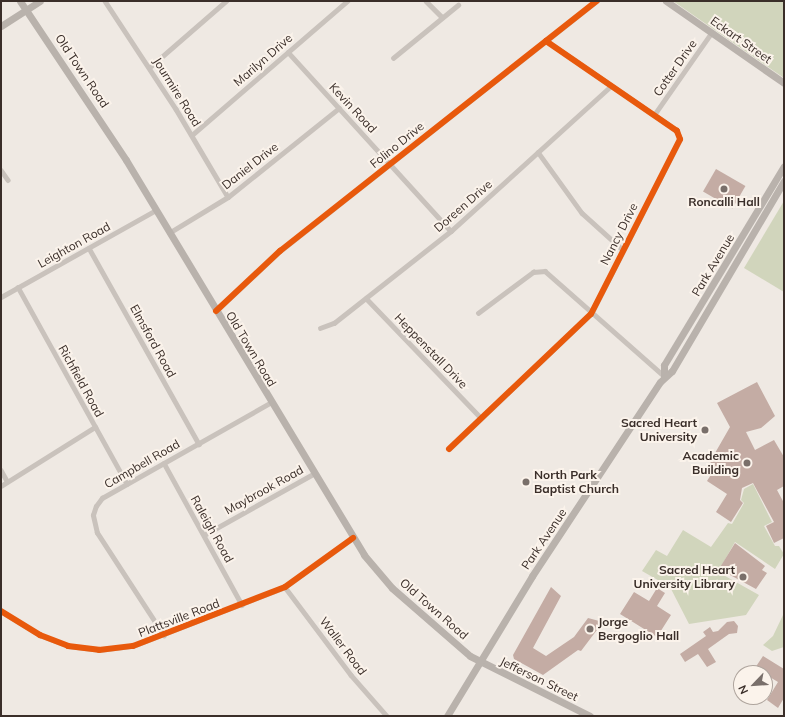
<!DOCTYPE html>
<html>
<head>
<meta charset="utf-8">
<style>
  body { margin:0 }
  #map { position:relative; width:785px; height:717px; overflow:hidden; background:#efe9e3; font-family:Mulish,sans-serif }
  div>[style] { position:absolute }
  .green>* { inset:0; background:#d1d5bc }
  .building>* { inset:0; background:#c4aca4; transform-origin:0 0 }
  .street>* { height:4.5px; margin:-2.25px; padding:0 2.25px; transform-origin:2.25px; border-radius:2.25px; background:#c9c2bc }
  .secondary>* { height:7px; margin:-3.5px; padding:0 3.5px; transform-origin:3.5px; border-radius:3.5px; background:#b9b2ac }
  .cycleway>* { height:6px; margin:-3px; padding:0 3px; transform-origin:3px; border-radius:3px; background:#e8590c }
  .dots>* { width:11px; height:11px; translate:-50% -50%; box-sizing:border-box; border:2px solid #fbf3eb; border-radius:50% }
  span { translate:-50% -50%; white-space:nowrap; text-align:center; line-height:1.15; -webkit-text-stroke:4px #fbf3eb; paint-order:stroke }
  .street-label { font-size:12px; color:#3a2e29 }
  .poi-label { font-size:12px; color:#3a2e29; font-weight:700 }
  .right { translate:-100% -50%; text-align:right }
  .left { translate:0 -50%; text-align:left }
  .frame { position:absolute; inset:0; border:2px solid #3a2e29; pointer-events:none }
  .north { position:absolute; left:733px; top:665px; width:40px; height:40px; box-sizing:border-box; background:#fbf3eb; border:1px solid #aea49d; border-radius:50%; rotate:245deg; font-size:11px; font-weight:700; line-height:16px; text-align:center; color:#3a2e29 }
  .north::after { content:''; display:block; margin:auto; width:14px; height:18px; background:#796f6a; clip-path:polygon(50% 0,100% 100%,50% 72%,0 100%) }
</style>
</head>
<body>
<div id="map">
  <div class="green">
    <div style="clip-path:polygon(673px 1px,784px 1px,784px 78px)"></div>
    <div style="clip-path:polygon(784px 201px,784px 292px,744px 268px)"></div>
    <div style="clip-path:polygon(753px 484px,772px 522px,764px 526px,775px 546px,779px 546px,784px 554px,775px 569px,735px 542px,718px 572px,759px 595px,746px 615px,689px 624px,670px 587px,642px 571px,656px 550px,667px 556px,683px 530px,711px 547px,728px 523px,732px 524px,744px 503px,741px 500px,744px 489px)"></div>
    <div style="clip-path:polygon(783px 615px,784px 647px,772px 651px,763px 645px,773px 636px)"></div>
  </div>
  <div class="building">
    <div style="left:716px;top:169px;width:34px;height:26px;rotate:30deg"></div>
    <div style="clip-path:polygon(757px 382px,775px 416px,761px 428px,746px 432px,755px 450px,774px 440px,784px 457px,784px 486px,777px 490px,784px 503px,784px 538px,774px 543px,766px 526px,774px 522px,753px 483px,742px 488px,740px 500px,743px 503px,731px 522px,716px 512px,727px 494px,707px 481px,712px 473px,709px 472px,711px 460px,730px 427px,717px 403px)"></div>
    <div style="clip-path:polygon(735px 543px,765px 566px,762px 570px,767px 573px,756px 589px,719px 569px)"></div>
    <div style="clip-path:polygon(551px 587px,561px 596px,533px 648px,546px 656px,574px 637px,588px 618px,603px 622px,581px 651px,578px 650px,543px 675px,514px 659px,513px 655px)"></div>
    <div style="clip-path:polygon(657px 588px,665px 593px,657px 606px,671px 615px,657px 637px,620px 614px,634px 592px,649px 601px)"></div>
    <div style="clip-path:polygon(734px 621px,738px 626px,737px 633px,729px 634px,708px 649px,716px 662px,707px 667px,698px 654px,685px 662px,680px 654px,706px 636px,703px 632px,710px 627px,713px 632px,718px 631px,727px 622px)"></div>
    <div style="clip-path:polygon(763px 656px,784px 669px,784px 698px,778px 708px,767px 700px,778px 682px,755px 668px)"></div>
  </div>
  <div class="street">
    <div style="left:105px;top:1px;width:129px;rotate:56.7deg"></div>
    <div style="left:176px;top:109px;width:102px;rotate:59.4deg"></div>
    <div style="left:426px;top:1px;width:21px;rotate:45deg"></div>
    <div style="left:288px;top:52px;width:242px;rotate:47.7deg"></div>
    <div style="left:393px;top:58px;width:84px;rotate:-39.2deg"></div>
    <div style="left:150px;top:67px;width:101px;rotate:-41deg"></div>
    <div style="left:654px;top:115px;width:101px;rotate:-55.1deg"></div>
    <div style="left:192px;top:135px;width:205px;rotate:-40.8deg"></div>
    <div style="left:538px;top:152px;width:75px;rotate:54.2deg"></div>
    <div style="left:582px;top:213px;width:54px;rotate:42deg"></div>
    <div style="left:1px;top:170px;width:12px;rotate:55deg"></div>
    <div style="left:169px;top:233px;width:69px;rotate:-31.4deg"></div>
    <div style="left:228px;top:197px;width:142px;rotate:-38.7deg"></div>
    <div style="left:89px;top:248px;width:225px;rotate:60.7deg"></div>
    <div style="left:18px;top:287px;width:225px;rotate:61deg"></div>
    <div style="left:1px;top:297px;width:178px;rotate:-29.3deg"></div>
    <div style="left:366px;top:298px;width:166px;rotate:46.2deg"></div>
    <div style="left:216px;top:311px;width:88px;rotate:-43.2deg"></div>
    <div style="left:280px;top:251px;width:404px;rotate:-38.3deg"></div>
    <div style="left:478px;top:313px;width:69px;rotate:-36.7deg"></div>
    <div style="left:533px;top:272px;width:12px;rotate:-5deg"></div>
    <div style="left:545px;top:271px;width:159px;rotate:41.4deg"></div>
    <div style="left:320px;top:328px;width:15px;rotate:-20deg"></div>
    <div style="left:334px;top:323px;width:149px;rotate:-38.2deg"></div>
    <div style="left:451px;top:231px;width:216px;rotate:-42.2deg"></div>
    <div style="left:449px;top:449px;width:196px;rotate:-43.6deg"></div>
    <div style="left:591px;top:314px;width:196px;rotate:-63deg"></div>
    <div style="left:680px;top:139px;width:9px;rotate:-111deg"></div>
    <div style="left:677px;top:131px;width:159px;rotate:-145.5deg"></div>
    <div style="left:164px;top:463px;width:162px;rotate:61.2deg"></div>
    <div style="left:1px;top:470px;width:13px;rotate:61deg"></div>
    <div style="left:1px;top:486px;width:111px;rotate:-32.1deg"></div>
    <div style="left:204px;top:535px;width:125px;rotate:-29.2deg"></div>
    <div style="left:285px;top:587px;width:110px;rotate:53.1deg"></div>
    <div style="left:351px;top:675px;width:55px;rotate:48.7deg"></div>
    <div style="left:1px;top:611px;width:46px;rotate:31.6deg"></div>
    <div style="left:40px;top:635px;width:30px;rotate:21deg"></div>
    <div style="left:68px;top:646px;width:31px;rotate:7deg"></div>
    <div style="left:99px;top:650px;width:34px;rotate:-7deg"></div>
    <div style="left:133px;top:646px;width:163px;rotate:-21.2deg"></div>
    <div style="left:285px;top:587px;width:84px;rotate:-35.8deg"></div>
    <div style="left:164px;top:636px;width:123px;rotate:-123deg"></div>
    <div style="left:97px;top:533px;width:18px;rotate:-103deg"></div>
    <div style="left:93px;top:515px;width:9px;rotate:-72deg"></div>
    <div style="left:96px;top:506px;width:10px;rotate:-53deg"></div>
    <div style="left:102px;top:498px;width:193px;rotate:-29.5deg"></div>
  </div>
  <div class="secondary">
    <div style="left:20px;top:1px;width:191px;rotate:56.3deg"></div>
    <div style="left:126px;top:160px;width:461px;rotate:58.9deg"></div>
    <div style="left:364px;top:555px;width:43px;rotate:49.7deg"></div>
    <div style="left:392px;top:588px;width:103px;rotate:41.1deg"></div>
    <div style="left:470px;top:656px;width:134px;rotate:26.6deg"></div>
    <div style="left:666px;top:1px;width:144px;rotate:34.8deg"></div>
    <div style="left:1px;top:26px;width:46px;rotate:-32.7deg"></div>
    <div style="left:664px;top:376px;width:11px;rotate:-90deg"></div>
    <div style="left:664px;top:365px;width:232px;rotate:-58.9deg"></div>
    <div style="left:447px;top:716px;width:164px;rotate:-58.7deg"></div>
    <div style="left:532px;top:576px;width:232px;rotate:-56.6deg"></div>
    <div style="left:660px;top:382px;width:16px;rotate:-43deg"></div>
    <div style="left:672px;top:371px;width:221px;rotate:-59.5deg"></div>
  </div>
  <div class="cycleway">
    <div style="left:216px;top:311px;width:88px;rotate:-43.2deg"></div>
    <div style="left:280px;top:251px;width:404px;rotate:-38.3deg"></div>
    <div style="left:449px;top:449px;width:196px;rotate:-43.6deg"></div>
    <div style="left:591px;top:314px;width:196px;rotate:-63deg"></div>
    <div style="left:680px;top:139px;width:9px;rotate:-111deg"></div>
    <div style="left:677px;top:131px;width:159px;rotate:-145.5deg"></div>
    <div style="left:1px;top:611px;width:46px;rotate:31.6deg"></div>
    <div style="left:40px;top:635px;width:30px;rotate:21deg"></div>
    <div style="left:68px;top:646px;width:31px;rotate:7deg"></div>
    <div style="left:99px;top:650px;width:34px;rotate:-7deg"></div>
    <div style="left:133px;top:646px;width:163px;rotate:-21.2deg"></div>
    <div style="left:285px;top:587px;width:84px;rotate:-35.8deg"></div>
  </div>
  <div class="dots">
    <div style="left:724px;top:189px;background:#796f6a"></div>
    <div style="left:705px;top:430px;background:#796f6a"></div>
    <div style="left:747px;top:463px;background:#796f6a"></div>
    <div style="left:526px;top:482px;background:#796f6a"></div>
    <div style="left:743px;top:577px;background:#796f6a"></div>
    <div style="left:590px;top:629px;background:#796f6a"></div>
  </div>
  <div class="street-label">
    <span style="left:741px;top:40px;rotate:35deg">Eckart Street</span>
    <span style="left:263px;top:60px;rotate:-41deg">Marilyn Drive</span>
    <span style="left:675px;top:68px;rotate:-55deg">Cotter Drive</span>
    <span style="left:82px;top:71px;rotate:56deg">Old Town Road</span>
    <span style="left:177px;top:92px;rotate:58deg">Jourmire Road</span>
    <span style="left:353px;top:108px;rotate:47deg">Kevin Road</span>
    <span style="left:397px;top:145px;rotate:-39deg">Folino Drive</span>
    <span style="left:250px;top:166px;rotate:-38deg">Daniel Drive</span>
    <span style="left:463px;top:206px;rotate:-41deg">Doreen Drive</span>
    <span style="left:619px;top:234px;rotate:-63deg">Nancy Drive</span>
    <span style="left:74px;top:245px;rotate:-29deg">Leighton Road</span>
    <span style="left:713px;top:265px;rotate:-59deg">Park Avenue</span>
    <span style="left:153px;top:341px;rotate:61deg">Elmsford Road</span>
    <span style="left:251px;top:349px;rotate:59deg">Old Town Road</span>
    <span style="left:431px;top:351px;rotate:46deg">Heppenstall Drive</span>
    <span style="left:81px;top:381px;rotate:61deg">Richfield Road</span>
    <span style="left:142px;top:464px;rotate:-30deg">Campbell Road</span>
    <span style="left:264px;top:490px;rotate:-29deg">Maybrook Road</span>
    <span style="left:212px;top:529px;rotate:61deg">Raleigh Road</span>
    <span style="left:544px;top:539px;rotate:-56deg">Park Avenue</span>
    <span style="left:434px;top:609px;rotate:41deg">Old Town Road</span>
    <span style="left:179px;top:618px;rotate:-21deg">Plattsville Road</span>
    <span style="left:343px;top:646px;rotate:53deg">Waller Road</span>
    <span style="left:539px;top:679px;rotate:26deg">Jefferson Street</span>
  </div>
  <div class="poi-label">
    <span style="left:724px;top:202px">Roncalli Hall</span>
    <span class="right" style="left:697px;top:430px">Sacred Heart<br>University</span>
    <span class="right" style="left:739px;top:463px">Academic<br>Building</span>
    <span class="left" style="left:534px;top:482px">North Park<br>Baptist Church</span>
    <span class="right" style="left:735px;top:577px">Sacred Heart<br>University Library</span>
    <span class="left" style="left:598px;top:629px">Jorge<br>Bergoglio Hall</span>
  </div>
  <div class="frame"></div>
  <div class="north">N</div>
</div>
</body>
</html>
